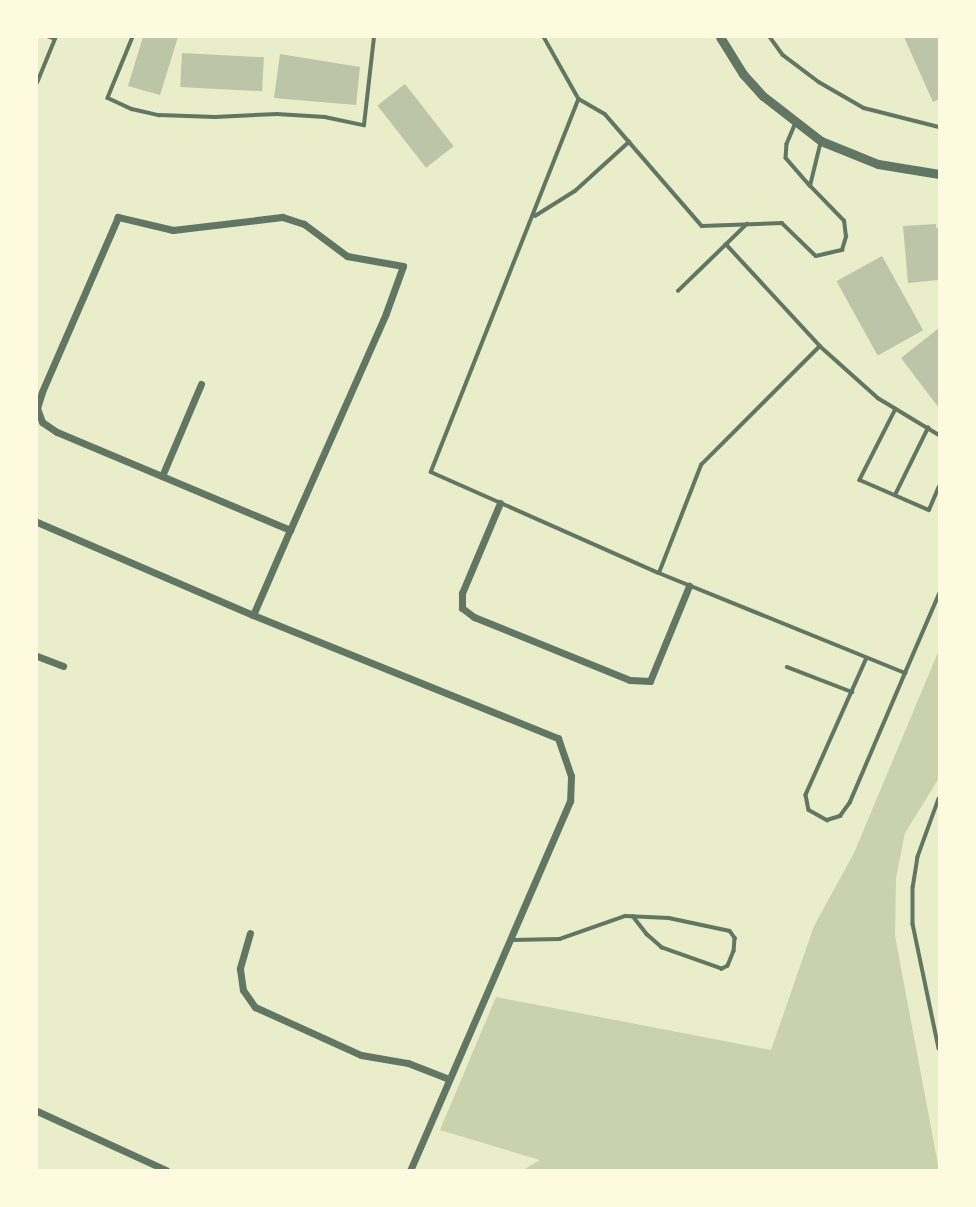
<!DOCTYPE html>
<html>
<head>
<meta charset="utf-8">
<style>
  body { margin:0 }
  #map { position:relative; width:976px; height:1207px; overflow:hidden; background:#e9edc9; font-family:"Exo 2",sans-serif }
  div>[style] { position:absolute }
  .green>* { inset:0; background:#cad2ad }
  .building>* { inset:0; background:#bcc5a7; transform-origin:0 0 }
  .service>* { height:3.5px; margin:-1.75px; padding:0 1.75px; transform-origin:1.75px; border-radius:1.75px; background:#617663 }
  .minor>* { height:7px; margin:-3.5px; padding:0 3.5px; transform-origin:3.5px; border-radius:3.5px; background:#617663 }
  .tertiary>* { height:9px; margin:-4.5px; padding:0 4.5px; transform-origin:4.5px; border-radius:4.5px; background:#617663 }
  span { translate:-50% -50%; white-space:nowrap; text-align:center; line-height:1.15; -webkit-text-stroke:6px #fefae0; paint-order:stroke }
  .frame { position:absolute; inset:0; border:38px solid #fefae0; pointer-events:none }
</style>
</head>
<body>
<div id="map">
  <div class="green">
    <div style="clip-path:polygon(939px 650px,939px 778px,905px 833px,896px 878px,895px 936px,939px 1170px,523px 1170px,540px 1160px,440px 1130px,496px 997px,771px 1050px,814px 926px,854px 853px)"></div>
  </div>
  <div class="building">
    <div style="clip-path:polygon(143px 37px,178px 37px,160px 95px,128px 86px)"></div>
    <div style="clip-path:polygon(904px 37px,939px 37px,939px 99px,933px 102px)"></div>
    <div style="left:182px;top:53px;width:82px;height:34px;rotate:3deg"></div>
    <div style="clip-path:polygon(280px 54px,360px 67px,356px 105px,274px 98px)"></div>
    <div style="left:405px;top:84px;width:79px;height:35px;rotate:52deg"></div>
    <div style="clip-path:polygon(936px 224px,936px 228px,939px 228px,939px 280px,908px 283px,903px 226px)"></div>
    <div style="left:882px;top:256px;width:85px;height:52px;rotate:61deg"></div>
    <div style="clip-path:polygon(939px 328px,939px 408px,901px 358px)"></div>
  </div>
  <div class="service">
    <div style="left:133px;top:37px;width:66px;rotate:112.3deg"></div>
    <div style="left:108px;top:98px;width:26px;rotate:25deg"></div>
    <div style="left:132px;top:109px;width:28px;rotate:13deg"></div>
    <div style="left:159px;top:115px;width:56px;rotate:2deg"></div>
    <div style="left:215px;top:117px;width:62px;rotate:-2.8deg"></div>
    <div style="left:277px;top:114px;width:48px;rotate:3.6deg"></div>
    <div style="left:325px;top:117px;width:40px;rotate:12deg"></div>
    <div style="left:364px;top:125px;width:89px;rotate:-83.5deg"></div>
    <div style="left:544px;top:37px;width:71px;rotate:60.6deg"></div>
    <div style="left:579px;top:99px;width:401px;rotate:111.6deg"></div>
    <div style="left:431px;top:472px;width:249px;rotate:23.9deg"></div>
    <div style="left:659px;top:573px;width:266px;rotate:22.1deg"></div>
    <div style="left:905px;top:673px;width:86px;rotate:-66.7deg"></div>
    <div style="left:770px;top:37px;width:22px;rotate:54deg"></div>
    <div style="left:783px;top:55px;width:45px;rotate:36.9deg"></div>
    <div style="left:819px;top:82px;width:52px;rotate:30deg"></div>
    <div style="left:864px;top:108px;width:77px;rotate:14.2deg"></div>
    <div style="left:37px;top:83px;width:48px;rotate:-67.8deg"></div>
    <div style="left:55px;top:39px;width:6px;rotate:-162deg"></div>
    <div style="left:579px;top:99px;width:30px;rotate:30deg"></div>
    <div style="left:605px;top:114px;width:148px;rotate:49.1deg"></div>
    <div style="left:702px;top:226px;width:80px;rotate:-2.1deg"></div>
    <div style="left:782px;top:223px;width:47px;rotate:44.1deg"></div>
    <div style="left:816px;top:256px;width:27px;rotate:-13deg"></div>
    <div style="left:842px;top:250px;width:14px;rotate:-73deg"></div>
    <div style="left:846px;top:237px;width:16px;rotate:-97deg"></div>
    <div style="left:844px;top:221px;width:49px;rotate:-134.2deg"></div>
    <div style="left:796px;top:123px;width:23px;rotate:113deg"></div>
    <div style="left:787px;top:144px;width:14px;rotate:94deg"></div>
    <div style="left:786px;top:158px;width:37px;rotate:49deg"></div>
    <div style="left:810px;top:186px;width:46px;rotate:-76.3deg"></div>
    <div style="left:535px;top:216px;width:47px;rotate:-32deg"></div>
    <div style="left:575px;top:191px;width:73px;rotate:-42.2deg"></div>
    <div style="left:726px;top:244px;width:139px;rotate:47.3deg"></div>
    <div style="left:678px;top:291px;width:96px;rotate:-44.2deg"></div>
    <div style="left:896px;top:409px;width:80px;rotate:116.9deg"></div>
    <div style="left:860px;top:480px;width:75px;rotate:23.5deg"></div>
    <div style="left:929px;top:510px;width:25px;rotate:-67deg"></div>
    <div style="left:895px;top:495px;width:75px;rotate:-63.8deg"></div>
    <div style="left:659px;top:573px;width:116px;rotate:-68.7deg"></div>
    <div style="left:701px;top:465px;width:168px;rotate:-45deg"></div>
    <div style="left:820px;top:346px;width:78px;rotate:41.9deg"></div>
    <div style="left:878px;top:398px;width:71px;rotate:31.2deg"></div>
    <div style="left:867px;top:658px;width:150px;rotate:114deg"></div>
    <div style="left:806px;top:795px;width:15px;rotate:79deg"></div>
    <div style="left:809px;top:810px;width:21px;rotate:29deg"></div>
    <div style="left:827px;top:820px;width:14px;rotate:-17deg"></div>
    <div style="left:840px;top:816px;width:17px;rotate:-54deg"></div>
    <div style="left:850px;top:802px;width:140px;rotate:-66.9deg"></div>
    <div style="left:787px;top:667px;width:70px;rotate:21deg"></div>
    <div style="left:939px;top:799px;width:62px;rotate:109.9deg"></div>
    <div style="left:918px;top:857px;width:30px;rotate:99deg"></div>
    <div style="left:913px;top:887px;width:37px;rotate:90deg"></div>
    <div style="left:913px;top:924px;width:127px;rotate:78.2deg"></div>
    <div style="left:512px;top:940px;width:48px;rotate:-1.2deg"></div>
    <div style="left:560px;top:939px;width:69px;rotate:-19.5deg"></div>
    <div style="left:625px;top:916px;width:44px;rotate:2.6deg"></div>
    <div style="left:669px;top:918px;width:62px;rotate:12deg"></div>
    <div style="left:730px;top:931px;width:9px;rotate:54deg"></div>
    <div style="left:735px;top:938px;width:13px;rotate:94deg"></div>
    <div style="left:734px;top:951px;width:16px;rotate:112deg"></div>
    <div style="left:728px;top:966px;width:7px;rotate:153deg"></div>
    <div style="left:722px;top:969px;width:64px;rotate:-160.7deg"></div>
    <div style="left:662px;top:948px;width:20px;rotate:-139deg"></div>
    <div style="left:647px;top:935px;width:23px;rotate:-128deg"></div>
  </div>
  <div class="minor">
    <div style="left:162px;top:476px;width:100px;rotate:-67deg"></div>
    <div style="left:500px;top:503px;width:98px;rotate:112.9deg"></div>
    <div style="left:462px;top:593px;width:15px;rotate:90deg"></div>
    <div style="left:462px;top:608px;width:15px;rotate:37deg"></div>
    <div style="left:474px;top:617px;width:168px;rotate:22deg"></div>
    <div style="left:630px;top:680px;width:20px;rotate:3deg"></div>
    <div style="left:650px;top:681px;width:103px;rotate:-67.7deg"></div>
    <div style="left:37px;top:522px;width:235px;rotate:23.3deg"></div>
    <div style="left:253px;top:615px;width:329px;rotate:22deg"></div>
    <div style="left:558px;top:738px;width:40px;rotate:71.1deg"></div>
    <div style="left:571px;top:776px;width:25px;rotate:92deg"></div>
    <div style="left:570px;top:801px;width:402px;rotate:113.4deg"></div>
    <div style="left:253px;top:615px;width:93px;rotate:-66.5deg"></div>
    <div style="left:290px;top:530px;width:237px;rotate:-66.1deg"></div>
    <div style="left:386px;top:313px;width:50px;rotate:-70.1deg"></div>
    <div style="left:403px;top:266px;width:57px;rotate:-169.9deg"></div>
    <div style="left:347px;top:256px;width:54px;rotate:-143.3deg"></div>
    <div style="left:304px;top:224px;width:23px;rotate:-162deg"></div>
    <div style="left:282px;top:217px;width:110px;rotate:173.2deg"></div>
    <div style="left:173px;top:230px;width:57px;rotate:-166.7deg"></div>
    <div style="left:118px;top:217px;width:191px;rotate:113.5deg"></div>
    <div style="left:42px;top:392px;width:17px;rotate:107deg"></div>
    <div style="left:37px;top:408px;width:15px;rotate:70deg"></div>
    <div style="left:42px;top:422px;width:18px;rotate:34deg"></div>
    <div style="left:57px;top:432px;width:253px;rotate:22.8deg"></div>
    <div style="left:37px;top:656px;width:28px;rotate:21deg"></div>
    <div style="left:250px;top:933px;width:37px;rotate:106deg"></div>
    <div style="left:240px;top:969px;width:21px;rotate:82deg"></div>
    <div style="left:243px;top:990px;width:21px;rotate:55deg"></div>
    <div style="left:255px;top:1007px;width:116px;rotate:24.4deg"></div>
    <div style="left:361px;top:1055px;width:48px;rotate:9.7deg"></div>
    <div style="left:408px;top:1063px;width:44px;rotate:21.3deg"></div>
    <div style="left:37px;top:1111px;width:142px;rotate:24.6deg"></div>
  </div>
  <div class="tertiary">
    <div style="left:720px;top:37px;width:44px;rotate:58.1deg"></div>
    <div style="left:743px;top:74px;width:30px;rotate:48deg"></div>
    <div style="left:763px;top:96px;width:73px;rotate:37.8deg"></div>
    <div style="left:821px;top:141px;width:61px;rotate:22deg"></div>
    <div style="left:878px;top:164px;width:62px;rotate:9.3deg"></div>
  </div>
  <div class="frame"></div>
</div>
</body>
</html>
